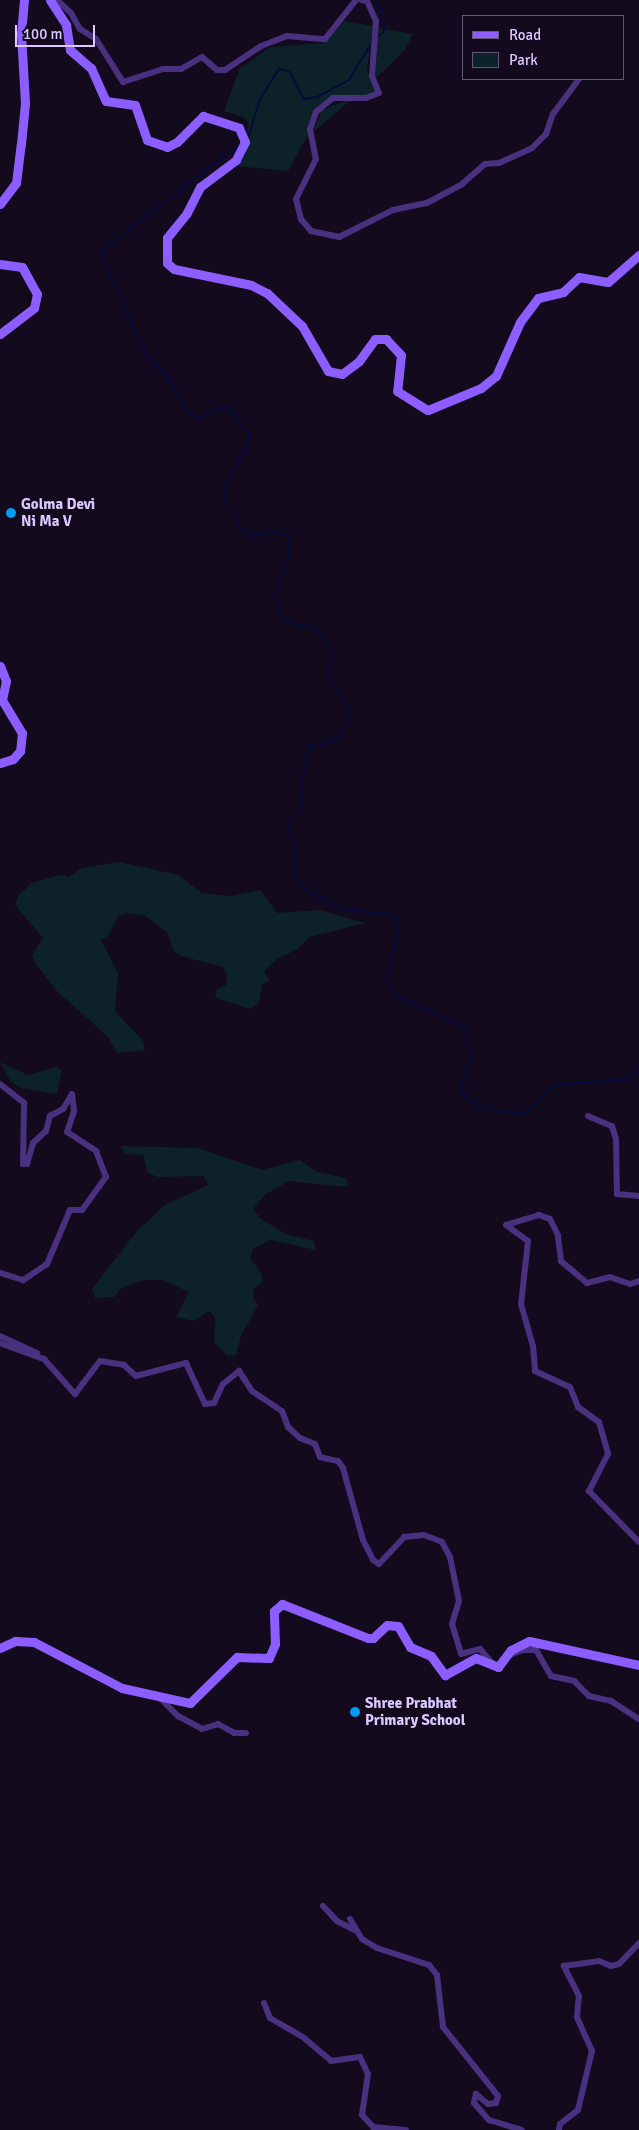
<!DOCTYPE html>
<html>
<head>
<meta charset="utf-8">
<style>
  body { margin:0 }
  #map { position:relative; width:639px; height:2130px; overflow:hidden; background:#130a1e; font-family:Signika,sans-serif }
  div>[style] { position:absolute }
  .green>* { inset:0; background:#0d2228 }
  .stream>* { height:2px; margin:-1px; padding:0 1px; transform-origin:1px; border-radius:1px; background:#050b3c }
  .street>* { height:6px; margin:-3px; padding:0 3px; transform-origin:3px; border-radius:3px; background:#493180 }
  .secondary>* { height:9px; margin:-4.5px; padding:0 4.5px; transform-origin:4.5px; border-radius:4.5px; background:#8c5eff }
  .dots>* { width:14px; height:14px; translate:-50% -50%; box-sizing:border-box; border:2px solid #130a1e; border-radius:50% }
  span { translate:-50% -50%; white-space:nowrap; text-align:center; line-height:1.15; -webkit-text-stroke:5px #130a1e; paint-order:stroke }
  .poi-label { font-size:15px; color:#dcc7ff; font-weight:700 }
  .left { translate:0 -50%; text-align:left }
  .legend { position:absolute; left:462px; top:15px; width:162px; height:65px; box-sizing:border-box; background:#130a1e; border:1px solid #635678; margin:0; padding:6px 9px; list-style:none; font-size:15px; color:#dcc7ff }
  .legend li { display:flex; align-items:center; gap:10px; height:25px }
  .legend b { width:25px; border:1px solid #635678 }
  .scale { position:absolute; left:15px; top:25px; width:80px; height:22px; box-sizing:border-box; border:2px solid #dcc7ff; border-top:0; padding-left:6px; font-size:15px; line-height:18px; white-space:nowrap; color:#dcc7ff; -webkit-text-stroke:4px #130a1e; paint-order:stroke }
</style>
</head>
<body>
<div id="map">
  <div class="green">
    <div style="clip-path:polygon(344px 21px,373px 26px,367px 69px,375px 94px,331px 98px,314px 112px,309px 133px,288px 171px,236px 166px,249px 124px,243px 117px,224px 111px,240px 68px,271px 47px,323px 43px)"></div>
    <div style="clip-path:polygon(377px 28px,413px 34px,404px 51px,375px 79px)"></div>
    <div style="clip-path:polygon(353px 98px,313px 132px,322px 110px)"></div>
    <div style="clip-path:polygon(120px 862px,178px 875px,202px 893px,231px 896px,260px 890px,277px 913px,319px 910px,365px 923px,310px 937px,296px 950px,278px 958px,264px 971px,270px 981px,262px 984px,259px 1003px,251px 1009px,215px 998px,217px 989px,226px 985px,227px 976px,223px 967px,181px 956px,173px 950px,168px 933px,145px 916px,126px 913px,117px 917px,109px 935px,101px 940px,118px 973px,115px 1011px,143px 1041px,145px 1050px,117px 1053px,108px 1037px,58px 992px,36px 964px,32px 955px,43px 938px,15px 905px,18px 896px,32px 883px,60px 875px,69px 877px,81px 868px)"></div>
    <div style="clip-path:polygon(0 1062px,28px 1075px,56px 1067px,62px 1070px,57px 1094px,21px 1088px,11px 1082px)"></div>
    <div style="clip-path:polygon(120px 1146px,198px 1148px,262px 1170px,300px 1160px,317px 1172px,346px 1178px,348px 1187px,289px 1181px,266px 1194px,253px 1209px,260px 1218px,285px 1234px,314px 1241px,316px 1250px,270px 1240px,253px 1249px,250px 1258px,261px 1273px,263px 1282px,254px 1288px,253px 1297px,258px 1305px,241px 1336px,236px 1355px,227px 1356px,214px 1342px,215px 1317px,209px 1311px,194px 1321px,176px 1317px,189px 1292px,163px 1280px,144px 1280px,120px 1289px,114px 1297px,95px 1298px,92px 1289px,137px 1231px,165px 1205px,208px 1185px,204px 1176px,158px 1177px,148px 1173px,143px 1155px,125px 1154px)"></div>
  </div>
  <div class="stream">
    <div style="left:375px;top:0;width:19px;rotate:65deg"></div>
    <div style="left:383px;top:17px;width:15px;rotate:86deg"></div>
    <div style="left:384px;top:32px;width:9px;rotate:144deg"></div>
    <div style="left:248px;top:138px;width:41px;rotate:-72.9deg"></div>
    <div style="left:260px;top:99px;width:36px;rotate:-58deg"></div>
    <div style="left:279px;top:69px;width:11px;rotate:15deg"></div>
    <div style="left:290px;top:72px;width:30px;rotate:63deg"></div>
    <div style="left:304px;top:99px;width:13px;rotate:-9deg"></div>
    <div style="left:317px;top:97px;width:36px;rotate:-28deg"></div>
    <div style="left:349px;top:80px;width:44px;rotate:-58.8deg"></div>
    <div style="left:238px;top:146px;width:166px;rotate:142.6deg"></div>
    <div style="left:106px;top:247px;width:10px;rotate:119deg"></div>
    <div style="left:101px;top:256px;width:112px;rotate:65.3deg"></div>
    <div style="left:148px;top:358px;width:26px;rotate:43deg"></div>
    <div style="left:167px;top:376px;width:39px;rotate:60deg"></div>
    <div style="left:187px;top:410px;width:8px;rotate:50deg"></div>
    <div style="left:192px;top:416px;width:10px"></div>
    <div style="left:202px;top:416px;width:27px;rotate:-22deg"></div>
    <div style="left:227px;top:406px;width:36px;rotate:51deg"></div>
    <div style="left:250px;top:434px;width:20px;rotate:105deg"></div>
    <div style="left:245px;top:453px;width:29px;rotate:125deg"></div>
    <div style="left:228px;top:477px;width:21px;rotate:101deg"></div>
    <div style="left:224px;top:498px;width:33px;rotate:63deg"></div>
    <div style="left:239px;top:527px;width:14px;rotate:39deg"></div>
    <div style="left:250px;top:536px;width:26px;rotate:-11deg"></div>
    <div style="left:276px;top:531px;width:13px;rotate:27deg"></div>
    <div style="left:288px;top:537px;width:22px;rotate:90deg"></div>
    <div style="left:288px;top:559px;width:38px;rotate:110deg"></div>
    <div style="left:275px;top:595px;width:18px;rotate:77deg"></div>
    <div style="left:279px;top:613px;width:14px;rotate:45deg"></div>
    <div style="left:289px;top:623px;width:26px;rotate:11deg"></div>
    <div style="left:315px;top:628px;width:25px;rotate:48deg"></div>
    <div style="left:332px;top:647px;width:28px;rotate:98deg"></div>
    <div style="left:328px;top:675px;width:43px;rotate:61.1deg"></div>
    <div style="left:349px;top:713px;width:6px;rotate:99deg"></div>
    <div style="left:348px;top:719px;width:21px;rotate:115deg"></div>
    <div style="left:339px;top:738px;width:18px;rotate:158deg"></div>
    <div style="left:322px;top:745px;width:11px;rotate:-175deg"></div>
    <div style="left:311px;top:744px;width:37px;rotate:106deg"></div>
    <div style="left:301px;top:780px;width:24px;rotate:85deg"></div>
    <div style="left:303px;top:804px;width:27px;rotate:124deg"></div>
    <div style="left:288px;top:826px;width:13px;rotate:67deg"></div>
    <div style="left:293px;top:838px;width:36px;rotate:87deg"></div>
    <div style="left:295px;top:874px;width:17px;rotate:59deg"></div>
    <div style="left:304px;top:889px;width:46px;rotate:27.1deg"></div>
    <div style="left:345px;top:910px;width:43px;rotate:4deg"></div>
    <div style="left:388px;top:913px;width:11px;rotate:41deg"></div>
    <div style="left:396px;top:920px;width:13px;rotate:81deg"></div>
    <div style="left:398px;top:933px;width:35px;rotate:106deg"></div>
    <div style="left:388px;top:967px;width:20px;rotate:84deg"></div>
    <div style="left:390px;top:987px;width:11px;rotate:52deg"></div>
    <div style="left:397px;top:996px;width:75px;rotate:24.5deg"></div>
    <div style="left:465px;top:1027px;width:33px;rotate:78deg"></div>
    <div style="left:472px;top:1059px;width:24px;rotate:112deg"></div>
    <div style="left:463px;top:1081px;width:11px;rotate:90deg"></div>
    <div style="left:463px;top:1092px;width:15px;rotate:48deg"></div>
    <div style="left:473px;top:1103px;width:28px;rotate:18deg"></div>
    <div style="left:500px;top:1112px;width:26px;rotate:4deg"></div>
    <div style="left:526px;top:1114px;width:41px;rotate:-45deg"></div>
    <div style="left:555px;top:1085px;width:75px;rotate:-4.6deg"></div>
    <div style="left:630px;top:1079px;width:13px;rotate:-45deg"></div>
  </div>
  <div class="street">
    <div style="left:57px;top:0;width:19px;rotate:43deg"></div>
    <div style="left:71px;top:13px;width:18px;rotate:61deg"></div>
    <div style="left:80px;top:29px;width:19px;rotate:32deg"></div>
    <div style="left:96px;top:39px;width:51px;rotate:57.9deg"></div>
    <div style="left:123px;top:82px;width:42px;rotate:-18deg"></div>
    <div style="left:163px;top:69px;width:18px"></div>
    <div style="left:181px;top:69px;width:24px;rotate:-30deg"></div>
    <div style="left:202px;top:57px;width:20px;rotate:41deg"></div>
    <div style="left:217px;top:70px;width:8px"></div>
    <div style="left:225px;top:70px;width:43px;rotate:-33.7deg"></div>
    <div style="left:261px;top:46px;width:28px;rotate:-21deg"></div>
    <div style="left:287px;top:36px;width:38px;rotate:5deg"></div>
    <div style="left:325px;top:39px;width:50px;rotate:-51.5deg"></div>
    <div style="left:361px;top:0;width:6px;rotate:9deg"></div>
    <div style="left:367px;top:1px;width:22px;rotate:66deg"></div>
    <div style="left:376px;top:21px;width:55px;rotate:94.2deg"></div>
    <div style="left:372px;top:76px;width:18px;rotate:68deg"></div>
    <div style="left:379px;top:93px;width:14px;rotate:159deg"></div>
    <div style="left:366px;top:98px;width:33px;rotate:180deg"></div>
    <div style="left:333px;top:98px;width:22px;rotate:141deg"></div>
    <div style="left:316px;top:112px;width:18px;rotate:109deg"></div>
    <div style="left:310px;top:129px;width:31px;rotate:79deg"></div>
    <div style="left:316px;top:159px;width:45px;rotate:116.6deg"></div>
    <div style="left:296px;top:199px;width:21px;rotate:76deg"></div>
    <div style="left:301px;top:219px;width:16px;rotate:50deg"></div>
    <div style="left:311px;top:231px;width:29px;rotate:12deg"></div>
    <div style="left:339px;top:237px;width:60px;rotate:-26.6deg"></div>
    <div style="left:393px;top:210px;width:35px;rotate:-12deg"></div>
    <div style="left:427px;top:203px;width:40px;rotate:-28deg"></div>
    <div style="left:462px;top:184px;width:30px;rotate:-41deg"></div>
    <div style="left:485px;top:164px;width:14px;rotate:-4deg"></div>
    <div style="left:499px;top:163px;width:36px;rotate:-24deg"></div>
    <div style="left:532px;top:148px;width:20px;rotate:-45deg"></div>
    <div style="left:546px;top:134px;width:21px;rotate:-71deg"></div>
    <div style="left:553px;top:114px;width:44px;rotate:-53.4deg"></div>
    <div style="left:0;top:1084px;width:31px;rotate:38deg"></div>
    <div style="left:24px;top:1103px;width:61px;rotate:90.9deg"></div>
    <div style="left:23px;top:1164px;width:4px"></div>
    <div style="left:27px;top:1164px;width:22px;rotate:-74deg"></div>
    <div style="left:33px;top:1143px;width:18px;rotate:-43deg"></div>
    <div style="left:46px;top:1131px;width:16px;rotate:-75deg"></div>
    <div style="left:50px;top:1116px;width:15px;rotate:-28deg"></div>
    <div style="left:63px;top:1109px;width:17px;rotate:-59deg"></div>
    <div style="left:72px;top:1094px;width:17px;rotate:83deg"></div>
    <div style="left:74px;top:1111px;width:22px;rotate:108deg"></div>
    <div style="left:67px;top:1132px;width:35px;rotate:33deg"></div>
    <div style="left:96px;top:1151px;width:28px;rotate:69deg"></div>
    <div style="left:106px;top:1177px;width:41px;rotate:126deg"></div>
    <div style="left:82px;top:1210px;width:12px;rotate:180deg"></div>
    <div style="left:70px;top:1210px;width:59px;rotate:113.1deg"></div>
    <div style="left:47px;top:1264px;width:29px;rotate:146deg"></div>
    <div style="left:23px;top:1280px;width:24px;rotate:-163deg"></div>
    <div style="left:588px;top:1116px;width:26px;rotate:23deg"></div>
    <div style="left:612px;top:1126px;width:14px;rotate:73deg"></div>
    <div style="left:616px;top:1139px;width:55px;rotate:89deg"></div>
    <div style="left:617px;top:1194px;width:22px;rotate:5deg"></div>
    <div style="left:639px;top:1281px;width:9px;rotate:162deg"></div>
    <div style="left:630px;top:1284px;width:21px;rotate:-161deg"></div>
    <div style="left:610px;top:1277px;width:24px;rotate:165deg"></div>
    <div style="left:587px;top:1283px;width:34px;rotate:-140deg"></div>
    <div style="left:561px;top:1261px;width:26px;rotate:-97deg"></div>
    <div style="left:558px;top:1235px;width:18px;rotate:-117deg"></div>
    <div style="left:550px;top:1219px;width:12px;rotate:-160deg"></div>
    <div style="left:539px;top:1215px;width:34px;rotate:163deg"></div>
    <div style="left:506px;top:1225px;width:27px;rotate:36deg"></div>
    <div style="left:528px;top:1241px;width:63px;rotate:96.3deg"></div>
    <div style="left:521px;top:1304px;width:44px;rotate:74.1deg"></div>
    <div style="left:533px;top:1346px;width:25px;rotate:85deg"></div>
    <div style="left:535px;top:1371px;width:38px;rotate:25deg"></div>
    <div style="left:570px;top:1387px;width:22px;rotate:68deg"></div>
    <div style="left:578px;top:1407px;width:26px;rotate:36deg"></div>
    <div style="left:599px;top:1422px;width:33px;rotate:74deg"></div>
    <div style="left:608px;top:1454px;width:42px;rotate:117.2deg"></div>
    <div style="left:589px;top:1491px;width:71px;rotate:45.6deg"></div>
    <div style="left:0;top:1336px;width:41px;rotate:24.7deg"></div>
    <div style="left:0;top:1343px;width:47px;rotate:20deg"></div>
    <div style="left:44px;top:1359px;width:47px;rotate:48.5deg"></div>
    <div style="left:75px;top:1394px;width:41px;rotate:-52.9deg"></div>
    <div style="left:100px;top:1361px;width:24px;rotate:9deg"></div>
    <div style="left:124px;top:1365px;width:16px;rotate:43deg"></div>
    <div style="left:136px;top:1376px;width:52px;rotate:-14.6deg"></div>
    <div style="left:186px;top:1363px;width:45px;rotate:65.1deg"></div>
    <div style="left:205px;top:1404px;width:9px;rotate:-6deg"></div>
    <div style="left:214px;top:1403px;width:21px;rotate:-65deg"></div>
    <div style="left:223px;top:1384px;width:21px;rotate:-39deg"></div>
    <div style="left:239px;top:1371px;width:24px;rotate:57deg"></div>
    <div style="left:252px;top:1391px;width:36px;rotate:34deg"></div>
    <div style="left:282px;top:1411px;width:17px;rotate:69deg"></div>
    <div style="left:288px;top:1427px;width:16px;rotate:43deg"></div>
    <div style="left:300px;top:1438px;width:16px;rotate:22deg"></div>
    <div style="left:315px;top:1444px;width:14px;rotate:69deg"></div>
    <div style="left:320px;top:1457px;width:18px;rotate:13deg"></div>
    <div style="left:338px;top:1461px;width:9px;rotate:54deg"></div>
    <div style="left:343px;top:1468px;width:75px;rotate:74.5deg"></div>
    <div style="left:363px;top:1540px;width:22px;rotate:63deg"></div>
    <div style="left:373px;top:1560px;width:7px;rotate:34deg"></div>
    <div style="left:379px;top:1564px;width:37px;rotate:-47deg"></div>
    <div style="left:404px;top:1537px;width:20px;rotate:-6deg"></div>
    <div style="left:424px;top:1535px;width:19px;rotate:21deg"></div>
    <div style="left:442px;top:1542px;width:17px;rotate:62deg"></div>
    <div style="left:450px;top:1557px;width:45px;rotate:78.4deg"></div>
    <div style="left:459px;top:1601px;width:24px;rotate:107deg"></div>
    <div style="left:452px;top:1624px;width:31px;rotate:73deg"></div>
    <div style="left:461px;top:1654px;width:20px;rotate:-15deg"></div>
    <div style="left:480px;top:1649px;width:21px;rotate:49deg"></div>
    <div style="left:507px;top:1656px;width:17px;rotate:-21deg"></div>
    <div style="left:523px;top:1650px;width:13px"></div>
    <div style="left:536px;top:1650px;width:30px;rotate:60deg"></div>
    <div style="left:551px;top:1676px;width:24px;rotate:12deg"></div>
    <div style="left:574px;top:1681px;width:21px;rotate:45deg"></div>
    <div style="left:589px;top:1696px;width:23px;rotate:13deg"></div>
    <div style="left:611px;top:1701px;width:33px;rotate:33deg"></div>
    <div style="left:159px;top:1697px;width:27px;rotate:45deg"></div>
    <div style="left:178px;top:1716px;width:27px;rotate:28deg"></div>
    <div style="left:202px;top:1729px;width:17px;rotate:-17deg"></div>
    <div style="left:218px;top:1724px;width:18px;rotate:29deg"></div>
    <div style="left:234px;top:1733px;width:12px"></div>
    <div style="left:323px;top:1906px;width:21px;rotate:47deg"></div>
    <div style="left:337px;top:1921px;width:20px;rotate:27deg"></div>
    <div style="left:350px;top:1919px;width:23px;rotate:59deg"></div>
    <div style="left:362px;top:1939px;width:17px;rotate:31deg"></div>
    <div style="left:377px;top:1948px;width:55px;rotate:18.1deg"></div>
    <div style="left:429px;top:1965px;width:13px;rotate:51deg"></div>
    <div style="left:437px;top:1975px;width:52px;rotate:83.4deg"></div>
    <div style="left:443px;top:2027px;width:88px;rotate:51.4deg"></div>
    <div style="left:498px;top:2096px;width:7px;rotate:106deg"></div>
    <div style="left:496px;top:2103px;width:8px;rotate:173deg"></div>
    <div style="left:488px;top:2104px;width:16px;rotate:-140deg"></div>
    <div style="left:476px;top:2094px;width:9px;rotate:103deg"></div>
    <div style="left:474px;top:2103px;width:23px;rotate:49deg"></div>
    <div style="left:489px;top:2120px;width:34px;rotate:17deg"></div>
    <div style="left:264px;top:2003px;width:16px;rotate:68deg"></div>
    <div style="left:270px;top:2018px;width:39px;rotate:30deg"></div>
    <div style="left:304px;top:2038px;width:35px;rotate:40deg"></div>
    <div style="left:331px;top:2061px;width:29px;rotate:-8deg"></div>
    <div style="left:360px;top:2057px;width:19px;rotate:65deg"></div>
    <div style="left:368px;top:2074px;width:41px;rotate:98.3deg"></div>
    <div style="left:362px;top:2115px;width:16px;rotate:47deg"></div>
    <div style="left:373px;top:2127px;width:33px;rotate:5deg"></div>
    <div style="left:559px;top:2130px;width:6px;rotate:-81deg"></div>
    <div style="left:560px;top:2124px;width:23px;rotate:-38deg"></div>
    <div style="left:578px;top:2110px;width:61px;rotate:-76.7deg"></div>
    <div style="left:592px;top:2051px;width:37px;rotate:-114deg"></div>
    <div style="left:577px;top:2017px;width:21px;rotate:-85deg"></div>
    <div style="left:579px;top:1996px;width:34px;rotate:-117deg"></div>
    <div style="left:564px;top:1966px;width:35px;rotate:-8deg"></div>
    <div style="left:599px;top:1961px;width:13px;rotate:23deg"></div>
    <div style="left:611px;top:1966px;width:8px;rotate:-14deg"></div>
    <div style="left:619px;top:1964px;width:29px;rotate:-46deg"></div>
  </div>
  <div class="secondary">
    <div style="left:50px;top:0;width:30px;rotate:57deg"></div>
    <div style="left:66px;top:25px;width:25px;rotate:81deg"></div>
    <div style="left:70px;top:50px;width:28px;rotate:41deg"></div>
    <div style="left:91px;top:68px;width:36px;rotate:66deg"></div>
    <div style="left:106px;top:101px;width:29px;rotate:8deg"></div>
    <div style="left:135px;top:105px;width:37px;rotate:71deg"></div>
    <div style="left:147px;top:140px;width:21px;rotate:19deg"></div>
    <div style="left:167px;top:147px;width:11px;rotate:-27deg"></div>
    <div style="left:177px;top:142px;width:37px;rotate:-45deg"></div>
    <div style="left:203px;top:116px;width:38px;rotate:18deg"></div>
    <div style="left:239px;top:128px;width:15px;rotate:67deg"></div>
    <div style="left:245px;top:142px;width:20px;rotate:117deg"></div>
    <div style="left:236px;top:160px;width:45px;rotate:143.1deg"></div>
    <div style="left:200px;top:187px;width:29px;rotate:117deg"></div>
    <div style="left:187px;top:213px;width:32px;rotate:129deg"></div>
    <div style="left:167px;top:238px;width:25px;rotate:90deg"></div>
    <div style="left:167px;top:263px;width:9px;rotate:41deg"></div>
    <div style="left:174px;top:269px;width:79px;rotate:11.7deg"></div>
    <div style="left:251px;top:285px;width:18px;rotate:27deg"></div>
    <div style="left:267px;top:293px;width:48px;rotate:43.3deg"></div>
    <div style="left:302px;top:326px;width:52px;rotate:60deg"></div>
    <div style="left:328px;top:371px;width:14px;rotate:12deg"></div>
    <div style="left:342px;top:374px;width:21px;rotate:-37deg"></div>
    <div style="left:359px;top:361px;width:27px;rotate:-54deg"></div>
    <div style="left:375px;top:339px;width:11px"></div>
    <div style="left:386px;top:339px;width:22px;rotate:47deg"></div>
    <div style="left:401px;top:355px;width:36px;rotate:96deg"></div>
    <div style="left:397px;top:391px;width:36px;rotate:32deg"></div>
    <div style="left:428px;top:410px;width:57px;rotate:-22.5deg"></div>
    <div style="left:481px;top:388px;width:19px;rotate:-39deg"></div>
    <div style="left:496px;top:376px;width:59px;rotate:-66deg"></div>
    <div style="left:520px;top:322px;width:30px;rotate:-53deg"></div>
    <div style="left:538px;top:298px;width:26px;rotate:-13deg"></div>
    <div style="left:563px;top:292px;width:22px;rotate:-43deg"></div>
    <div style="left:579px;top:277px;width:29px;rotate:10deg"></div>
    <div style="left:608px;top:282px;width:41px;rotate:-41.1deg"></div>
    <div style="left:0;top:204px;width:26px;rotate:-53deg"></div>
    <div style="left:16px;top:183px;width:39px;rotate:-83deg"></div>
    <div style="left:21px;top:144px;width:41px;rotate:-84.4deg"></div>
    <div style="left:25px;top:103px;width:69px;rotate:-93.3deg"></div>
    <div style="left:21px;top:34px;width:34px;rotate:-85deg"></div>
    <div style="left:0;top:264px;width:22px;rotate:8deg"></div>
    <div style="left:22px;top:267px;width:31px;rotate:61deg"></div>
    <div style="left:37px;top:294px;width:14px;rotate:102deg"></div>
    <div style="left:34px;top:308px;width:43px;rotate:142.6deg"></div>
    <div style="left:0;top:666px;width:16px;rotate:68deg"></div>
    <div style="left:6px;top:681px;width:19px;rotate:102deg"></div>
    <div style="left:2px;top:700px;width:39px;rotate:59deg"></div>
    <div style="left:22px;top:733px;width:18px;rotate:96deg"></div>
    <div style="left:20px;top:751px;width:11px;rotate:131deg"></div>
    <div style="left:13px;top:759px;width:14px;rotate:163deg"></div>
    <div style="left:0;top:1648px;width:17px;rotate:-25deg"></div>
    <div style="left:15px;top:1641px;width:19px;rotate:3deg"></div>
    <div style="left:34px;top:1642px;width:99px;rotate:27.6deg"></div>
    <div style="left:122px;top:1688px;width:70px;rotate:12.4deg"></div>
    <div style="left:190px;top:1703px;width:66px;rotate:-44.4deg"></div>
    <div style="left:237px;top:1657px;width:32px;rotate:2deg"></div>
    <div style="left:269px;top:1658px;width:15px;rotate:-67deg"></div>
    <div style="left:275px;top:1644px;width:33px;rotate:-92deg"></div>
    <div style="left:274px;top:1611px;width:11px;rotate:-41deg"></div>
    <div style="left:282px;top:1604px;width:92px;rotate:21.6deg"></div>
    <div style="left:368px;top:1638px;width:5px"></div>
    <div style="left:373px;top:1638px;width:19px;rotate:-43deg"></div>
    <div style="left:387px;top:1625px;width:11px;rotate:5deg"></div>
    <div style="left:398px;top:1626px;width:24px;rotate:60deg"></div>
    <div style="left:410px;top:1647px;width:23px;rotate:23deg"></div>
    <div style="left:431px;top:1656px;width:24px;rotate:54deg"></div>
    <div style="left:445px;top:1675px;width:35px;rotate:-29deg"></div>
    <div style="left:476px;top:1658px;width:24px;rotate:22deg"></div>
    <div style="left:498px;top:1667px;width:21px;rotate:-53deg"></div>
    <div style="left:511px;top:1650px;width:20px;rotate:-27deg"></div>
    <div style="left:529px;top:1641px;width:113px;rotate:12.3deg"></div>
  </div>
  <div class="dots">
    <div style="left:11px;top:513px;background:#009bf2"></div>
    <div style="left:355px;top:1712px;background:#009bf2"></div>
  </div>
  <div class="poi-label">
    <span class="left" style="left:21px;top:513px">Golma Devi<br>Ni Ma V</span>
    <span class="left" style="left:365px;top:1712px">Shree Prabhat<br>Primary School</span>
  </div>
  <ul class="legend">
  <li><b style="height:6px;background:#8c5eff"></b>Road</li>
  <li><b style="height:14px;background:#0d2228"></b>Park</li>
  </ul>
  <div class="scale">100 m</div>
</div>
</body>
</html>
